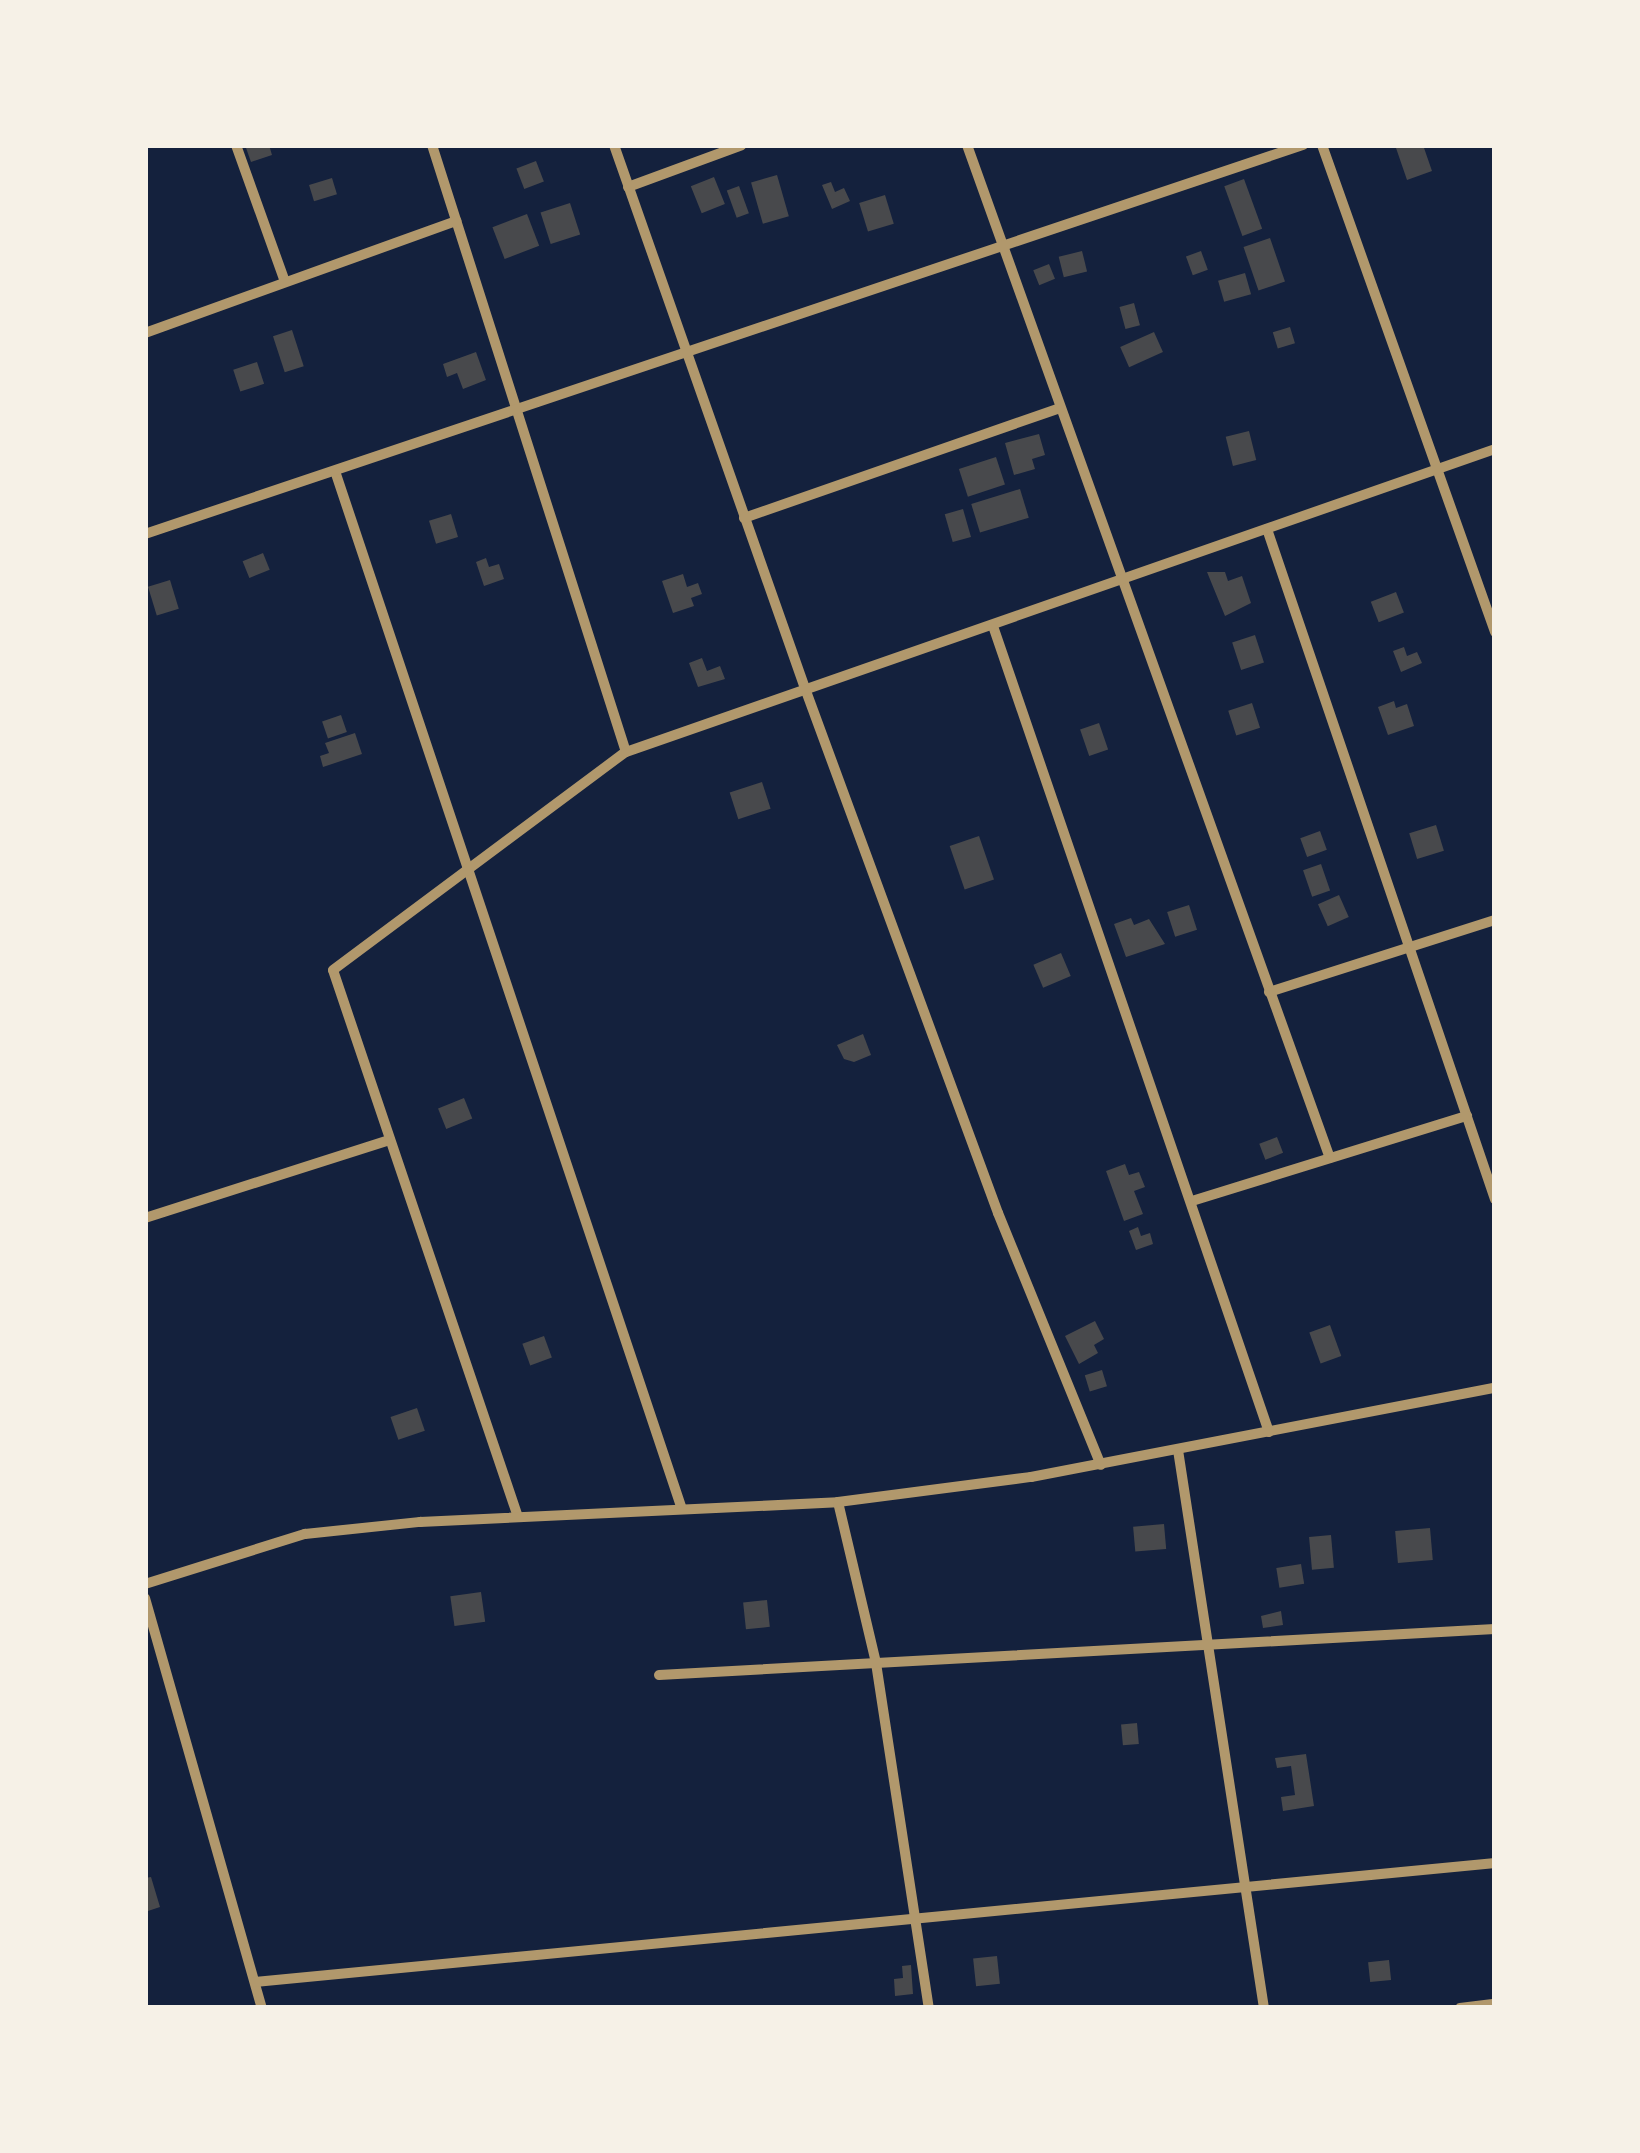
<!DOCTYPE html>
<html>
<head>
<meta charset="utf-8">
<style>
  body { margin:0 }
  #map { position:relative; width:1640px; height:2153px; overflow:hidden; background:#14213d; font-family:Karla,sans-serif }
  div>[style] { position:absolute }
  .building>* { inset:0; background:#48494c; transform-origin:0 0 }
  .minor>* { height:10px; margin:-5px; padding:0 5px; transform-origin:5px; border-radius:5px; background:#b1986c }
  span { translate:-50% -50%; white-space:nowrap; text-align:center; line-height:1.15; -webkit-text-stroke:9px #f6f1e7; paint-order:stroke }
  .frame { position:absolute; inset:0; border:148px solid #f6f1e7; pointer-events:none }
</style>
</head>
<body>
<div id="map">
  <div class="building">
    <div style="clip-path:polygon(245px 145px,269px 145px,272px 155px,251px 162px)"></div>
    <div style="clip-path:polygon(1395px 145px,1423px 145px,1432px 171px,1407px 180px)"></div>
    <div style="left:536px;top:161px;width:22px;height:21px;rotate:69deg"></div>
    <div style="left:777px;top:175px;width:43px;height:27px;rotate:74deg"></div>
    <div style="left:714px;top:177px;width:29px;height:25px;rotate:68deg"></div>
    <div style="left:332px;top:178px;width:17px;height:24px;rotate:73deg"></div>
    <div style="left:1244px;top:179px;width:53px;height:21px;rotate:70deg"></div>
    <div style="clip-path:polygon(831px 182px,835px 192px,844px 188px,850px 201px,832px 209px,822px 185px)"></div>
    <div style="left:739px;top:186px;width:29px;height:13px;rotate:70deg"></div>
    <div style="left:885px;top:195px;width:30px;height:27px;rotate:73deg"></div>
    <div style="left:570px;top:203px;width:33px;height:31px;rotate:72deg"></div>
    <div style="left:527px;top:214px;width:34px;height:37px;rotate:69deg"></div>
    <div style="left:1270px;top:238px;width:46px;height:28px;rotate:71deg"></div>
    <div style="left:1082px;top:251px;width:21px;height:24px;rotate:76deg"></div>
    <div style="left:1201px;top:251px;width:20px;height:16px;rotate:70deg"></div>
    <div style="left:1049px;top:264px;width:16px;height:17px;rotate:68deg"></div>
    <div style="left:1245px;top:273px;width:22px;height:28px;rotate:74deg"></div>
    <div style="left:1134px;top:303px;width:23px;height:15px;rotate:75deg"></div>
    <div style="left:1290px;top:327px;width:17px;height:18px;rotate:73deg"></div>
    <div style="left:292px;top:330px;width:38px;height:20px;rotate:72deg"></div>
    <div style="left:1154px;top:332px;width:22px;height:37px;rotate:66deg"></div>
    <div style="clip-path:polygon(476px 352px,486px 380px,463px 389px,457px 373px,447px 377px,443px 364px)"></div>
    <div style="left:257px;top:362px;width:23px;height:25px;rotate:72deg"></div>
    <div style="left:1249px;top:431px;width:30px;height:24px;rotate:76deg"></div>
    <div style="clip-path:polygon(1039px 434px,1045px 455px,1032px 459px,1035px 469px,1014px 475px,1005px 443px)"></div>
    <div style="left:996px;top:457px;width:29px;height:39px;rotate:72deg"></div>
    <div style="left:1020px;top:489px;width:30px;height:51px;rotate:73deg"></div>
    <div style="left:963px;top:509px;width:29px;height:19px;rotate:74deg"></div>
    <div style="left:451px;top:514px;width:24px;height:23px;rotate:73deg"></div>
    <div style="left:263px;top:553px;width:18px;height:22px;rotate:68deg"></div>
    <div style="clip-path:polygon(486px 558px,489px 567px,499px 564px,504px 579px,484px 586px,476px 562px)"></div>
    <div style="clip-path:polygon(1207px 572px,1225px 572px,1228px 581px,1242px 576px,1251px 603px,1225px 616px)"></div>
    <div style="clip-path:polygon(683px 574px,687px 587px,698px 583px,702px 594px,691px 598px,694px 606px,673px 613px,662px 581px)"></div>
    <div style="left:170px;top:580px;width:30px;height:23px;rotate:73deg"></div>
    <div style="left:1396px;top:592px;width:22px;height:27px;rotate:69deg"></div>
    <div style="left:1255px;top:635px;width:29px;height:24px;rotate:72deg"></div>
    <div style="clip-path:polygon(1404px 647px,1407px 656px,1417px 652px,1422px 663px,1401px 672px,1393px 651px)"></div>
    <div style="clip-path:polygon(702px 658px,707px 671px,720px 666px,725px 679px,698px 687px,689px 663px)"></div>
    <div style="clip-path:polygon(1394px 701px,1396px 708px,1407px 704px,1414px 726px,1388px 735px,1378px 707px)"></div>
    <div style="left:1252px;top:703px;width:26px;height:25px;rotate:72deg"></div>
    <div style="left:341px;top:715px;width:18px;height:20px;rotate:71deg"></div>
    <div style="left:1099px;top:723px;width:28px;height:20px;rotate:71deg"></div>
    <div style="clip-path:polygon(355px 733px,362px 754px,323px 767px,320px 756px,329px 753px,325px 743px)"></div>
    <div style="left:762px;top:782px;width:28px;height:34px;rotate:72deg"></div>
    <div style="left:1436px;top:825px;width:27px;height:28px;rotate:73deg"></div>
    <div style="left:1320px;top:831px;width:20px;height:21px;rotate:70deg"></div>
    <div style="left:979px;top:836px;width:46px;height:31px;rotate:71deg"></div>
    <div style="left:1321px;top:864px;width:28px;height:19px;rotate:71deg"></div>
    <div style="left:1339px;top:895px;width:24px;height:23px;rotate:66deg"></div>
    <div style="left:1189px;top:905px;width:26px;height:23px;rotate:72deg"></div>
    <div style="clip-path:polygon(1131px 918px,1134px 925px,1149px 919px,1165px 944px,1126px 957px,1114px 924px)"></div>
    <div style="left:1061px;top:953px;width:25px;height:30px;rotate:67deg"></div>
    <div style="clip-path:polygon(863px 1034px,871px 1055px,854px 1062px,844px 1059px,837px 1045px)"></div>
    <div style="left:464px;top:1098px;width:22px;height:28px;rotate:68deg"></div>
    <div style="left:1277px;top:1137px;width:17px;height:19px;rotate:69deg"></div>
    <div style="clip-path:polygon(1125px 1164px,1129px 1175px,1139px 1172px,1145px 1187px,1134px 1191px,1143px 1214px,1124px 1221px,1106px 1171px)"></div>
    <div style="clip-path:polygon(1138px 1227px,1141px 1236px,1150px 1233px,1153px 1244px,1136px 1250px,1129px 1231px)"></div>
    <div style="clip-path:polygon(1095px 1321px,1104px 1339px,1094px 1345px,1098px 1353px,1079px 1364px,1065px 1336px)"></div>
    <div style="left:1330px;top:1325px;width:33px;height:22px;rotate:70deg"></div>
    <div style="left:544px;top:1336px;width:23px;height:23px;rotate:70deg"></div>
    <div style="left:1102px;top:1370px;width:17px;height:18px;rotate:73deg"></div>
    <div style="left:417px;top:1408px;width:24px;height:28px;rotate:71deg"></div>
    <div style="left:1164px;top:1524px;width:25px;height:31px;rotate:85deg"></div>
    <div style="left:1430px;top:1528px;width:32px;height:35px;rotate:85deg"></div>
    <div style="left:1331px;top:1535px;width:33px;height:22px;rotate:85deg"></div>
    <div style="left:1301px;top:1564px;width:20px;height:25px;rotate:81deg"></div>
    <div style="left:481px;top:1592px;width:30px;height:31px;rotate:82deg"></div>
    <div style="left:767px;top:1600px;width:27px;height:24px;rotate:84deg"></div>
    <div style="clip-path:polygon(1281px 1611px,1283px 1625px,1263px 1628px,1261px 1616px)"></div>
    <div style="left:1137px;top:1723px;width:21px;height:16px;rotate:85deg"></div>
    <div style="clip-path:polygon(1306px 1754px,1314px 1806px,1283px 1811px,1281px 1797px,1295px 1795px,1291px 1766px,1277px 1768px,1275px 1758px)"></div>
    <div style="clip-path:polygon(151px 1877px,160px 1907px,145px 1912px,145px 1878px)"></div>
    <div style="left:997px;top:1956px;width:28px;height:24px;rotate:84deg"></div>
    <div style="left:1389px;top:1960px;width:20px;height:21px;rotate:84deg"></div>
    <div style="clip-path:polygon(911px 1965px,913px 1994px,895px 1996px,894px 1979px,903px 1978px,902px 1966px)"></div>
  </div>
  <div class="minor">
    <div style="left:236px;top:145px;width:145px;rotate:70.3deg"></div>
    <div style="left:432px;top:145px;width:637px;rotate:72.28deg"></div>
    <div style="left:614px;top:145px;width:579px;rotate:70.63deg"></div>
    <div style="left:806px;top:691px;width:556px;rotate:69.81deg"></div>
    <div style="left:998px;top:1213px;width:272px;rotate:67.8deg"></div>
    <div style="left:967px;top:145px;width:1076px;rotate:70.29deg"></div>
    <div style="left:1322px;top:145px;width:517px;rotate:70.44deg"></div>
    <div style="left:628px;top:187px;width:121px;rotate:-20.2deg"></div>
    <div style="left:145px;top:333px;width:331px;rotate:-19.8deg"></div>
    <div style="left:335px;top:471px;width:1094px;rotate:71.52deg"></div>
    <div style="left:744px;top:518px;width:334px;rotate:-19.2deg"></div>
    <div style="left:1267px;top:529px;width:708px;rotate:71.21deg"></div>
    <div style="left:145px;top:534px;width:1222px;rotate:-18.57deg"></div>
    <div style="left:993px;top:626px;width:852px;rotate:71.1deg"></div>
    <div style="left:1269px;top:992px;width:237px;rotate:-17.7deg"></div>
    <div style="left:1192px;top:1201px;width:288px;rotate:-17.2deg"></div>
    <div style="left:145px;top:1218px;width:257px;rotate:-17.7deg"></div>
    <div style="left:1178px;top:1450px;width:565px;rotate:81.24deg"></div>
    <div style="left:838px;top:1502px;width:165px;rotate:76.7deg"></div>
    <div style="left:876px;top:1663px;width:349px;rotate:81.3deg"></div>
    <div style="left:518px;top:1517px;width:577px;rotate:-108.69deg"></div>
    <div style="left:333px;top:970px;width:365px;rotate:-36.7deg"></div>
    <div style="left:626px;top:752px;width:920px;rotate:-19.22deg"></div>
    <div style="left:145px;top:1584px;width:168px;rotate:-17.4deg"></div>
    <div style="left:305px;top:1534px;width:116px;rotate:-6deg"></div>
    <div style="left:420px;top:1522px;width:418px;rotate:-2.7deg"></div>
    <div style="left:838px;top:1502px;width:195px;rotate:-7.4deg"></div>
    <div style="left:1031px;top:1477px;width:472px;rotate:-10.9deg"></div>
    <div style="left:145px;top:1598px;width:426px;rotate:74.1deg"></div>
    <div style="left:659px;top:1675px;width:837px;rotate:-3.15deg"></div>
    <div style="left:255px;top:1982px;width:1246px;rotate:-5.48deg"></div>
    <div style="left:1460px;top:2008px;width:35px;rotate:-7deg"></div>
  </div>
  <div class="frame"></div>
</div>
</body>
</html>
